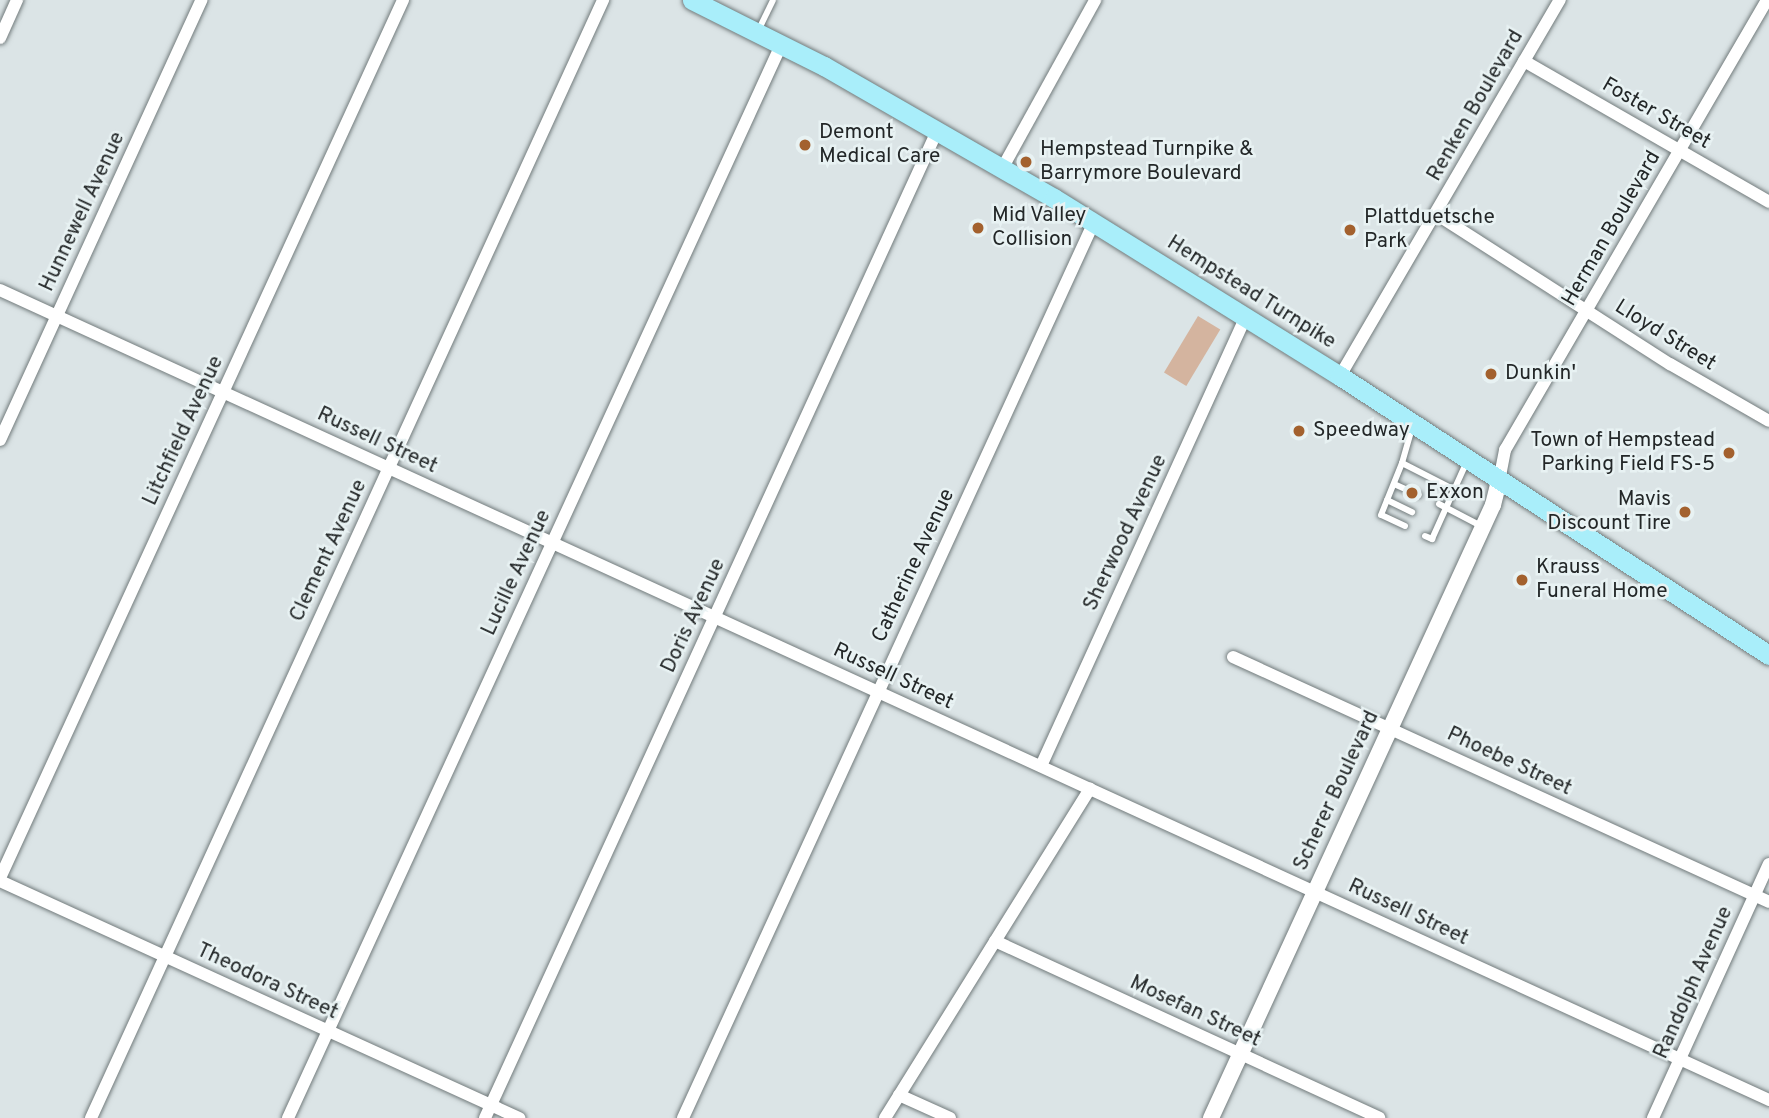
<!DOCTYPE html>
<html>
<head>
<meta charset="utf-8">
<style>
  body { margin:0 }
  #map { position:relative; width:1769px; height:1118px; overflow:hidden; background:#dbe4e6; font-family:Overpass,sans-serif }
  div>[style] { position:absolute }
  .green>* { inset:0; background:#d4b49f; transform-origin:0 0 }
  .roads { filter:drop-shadow(0 0 2px #727b7c) drop-shadow(0 0 2px #727b7c) }
  .service>* { height:6px; margin:-3px; padding:0 3px; transform-origin:3px; border-radius:3px; background:#fff }
  .minor>* { height:12px; margin:-6px; padding:0 6px; transform-origin:6px; border-radius:6px; background:#fff }
  .tertiary>* { height:16px; margin:-8px; padding:0 8px; transform-origin:8px; border-radius:8px; background:#fff }
  .primary>* { height:19px; margin:-9.5px; padding:0 9.5px; transform-origin:9.5px; border-radius:9.5px; background:#a9eefa }
  .dots>* { width:19px; height:19px; translate:-50% -50%; box-sizing:border-box; border:4px solid #e8f2f3; border-radius:50% }
  span { translate:-50% -50%; white-space:nowrap; text-align:center; line-height:1.15; -webkit-text-stroke:5px #e8f2f3; paint-order:stroke }
  .street-label { font-size:21px; color:#232728 }
  .poi-label { font-size:21px; color:#232728 }
  .left { translate:0 -50%; text-align:left }
  .right { translate:-100% -50%; text-align:right }
</style>
</head>
<body>
<div id="map">
  <div class="green">
    <div style="left:1198px;top:316px;width:26px;height:66px;rotate:31deg"></div>
  </div>
  <div class="roads">
    <div class="service">
      <div style="left:758px;top:31px;width:34px;rotate:-64deg"></div>
      <div style="left:1402px;top:463px;width:57px;rotate:27deg"></div>
      <div style="left:1394px;top:484px;width:27px;rotate:24deg"></div>
      <div style="left:1387px;top:500px;width:28px;rotate:26deg"></div>
      <div style="left:1439px;top:504px;width:47px;rotate:27.6deg"></div>
      <div style="left:1405px;top:526px;width:26px;rotate:-155deg"></div>
      <div style="left:1381px;top:515px;width:56px;rotate:-68deg"></div>
      <div style="left:1402px;top:463px;width:37px;rotate:-74deg"></div>
      <div style="left:1425px;top:536px;width:8px;rotate:23deg"></div>
      <div style="left:1432px;top:539px;width:85px;rotate:-65.8deg"></div>
    </div>
    <div class="minor">
      <div style="left:0;top:38px;width:42px;rotate:-65.9deg"></div>
      <div style="left:1524px;top:61px;width:283px;rotate:29.9deg"></div>
      <div style="left:1003px;top:167px;width:191px;rotate:-61.1deg"></div>
      <div style="left:1436px;top:214px;width:278px;rotate:32.7deg"></div>
      <div style="left:1670px;top:364px;width:114px;rotate:29.9deg"></div>
      <div style="left:0;top:290px;width:1946px;rotate:24.6deg"></div>
      <div style="left:1340px;top:376px;width:436px;rotate:-59.7deg"></div>
      <div style="left:0;top:440px;width:484px;rotate:-65.4deg"></div>
      <div style="left:1499px;top:481px;width:32px;rotate:-79deg"></div>
      <div style="left:1505px;top:450px;width:521px;rotate:-59.79deg"></div>
      <div style="left:1233px;top:657px;width:589px;rotate:24.56deg"></div>
      <div style="left:1041px;top:766px;width:494px;rotate:-65.5deg"></div>
      <div style="left:0;top:878px;width:966px;rotate:-65.34deg"></div>
      <div style="left:0;top:881px;width:571px;rotate:24.54deg"></div>
      <div style="left:995px;top:941px;width:423px;rotate:24.7deg"></div>
      <div style="left:899px;top:1095px;width:56px;rotate:24.3deg"></div>
      <div style="left:91px;top:1118px;width:1230px;rotate:-65.39deg"></div>
      <div style="left:288px;top:1118px;width:1181px;rotate:-65.32deg"></div>
      <div style="left:485px;top:1118px;width:1088px;rotate:-65.39deg"></div>
      <div style="left:683px;top:1118px;width:986px;rotate:-65.36deg"></div>
      <div style="left:885px;top:1118px;width:388px;rotate:-58.1deg"></div>
      <div style="left:1653px;top:1118px;width:279px;rotate:-65.5deg"></div>
    </div>
    <div class="tertiary">
      <div style="left:1211px;top:1118px;width:675px;rotate:-65.3deg"></div>
      <div style="left:1493px;top:505px;width:25px;rotate:-76deg"></div>
    </div>
    <div class="primary">
      <div style="left:692px;top:0;width:148px;rotate:26.6deg"></div>
      <div style="left:824px;top:66px;width:265px;rotate:29.9deg"></div>
      <div style="left:1054px;top:198px;width:337px;rotate:31.9deg"></div>
      <div style="left:1340px;top:376px;width:512px;rotate:33.04deg"></div>
    </div>
  </div>
  <div class="dots">
    <div style="left:805px;top:145px;background:#a3612e"></div>
    <div style="left:1026px;top:162px;background:#a3612e"></div>
    <div style="left:978px;top:228px;background:#a3612e"></div>
    <div style="left:1350px;top:230px;background:#a3612e"></div>
    <div style="left:1491px;top:374px;background:#a3612e"></div>
    <div style="left:1299px;top:431px;background:#a3612e"></div>
    <div style="left:1729px;top:453px;background:#a3612e"></div>
    <div style="left:1412px;top:493px;background:#a3612e"></div>
    <div style="left:1685px;top:512px;background:#a3612e"></div>
    <div style="left:1522px;top:580px;background:#a3612e"></div>
  </div>
  <div class="street-label">
    <span style="left:1476px;top:106px;rotate:-60deg">Renken Boulevard</span>
    <span style="left:1656px;top:114px;rotate:30deg">Foster Street</span>
    <span style="left:83px;top:212px;rotate:-65deg">Hunnewell Avenue</span>
    <span style="left:1612px;top:229px;rotate:-60deg">Herman Boulevard</span>
    <span style="left:1251px;top:293px;rotate:32deg">Hempstead Turnpike</span>
    <span style="left:1665px;top:336px;rotate:32deg">Lloyd Street</span>
    <span style="left:184px;top:431px;rotate:-65deg">Litchfield Avenue</span>
    <span style="left:377px;top:441px;rotate:25deg">Russell Street</span>
    <span style="left:1126px;top:533px;rotate:-65deg">Sherwood Avenue</span>
    <span style="left:329px;top:551px;rotate:-65deg">Clement Avenue</span>
    <span style="left:914px;top:566px;rotate:-65deg">Catherine Avenue</span>
    <span style="left:517px;top:573px;rotate:-65deg">Lucille Avenue</span>
    <span style="left:694px;top:616px;rotate:-65deg">Doris Avenue</span>
    <span style="left:893px;top:677px;rotate:25deg">Russell Street</span>
    <span style="left:1509px;top:762px;rotate:25deg">Phoebe Street</span>
    <span style="left:1337px;top:791px;rotate:-65deg">Scherer Boulevard</span>
    <span style="left:1408px;top:913px;rotate:25deg">Russell Street</span>
    <span style="left:267px;top:982px;rotate:25deg">Theodora Street</span>
    <span style="left:1694px;top:983px;rotate:-66deg">Randolph Avenue</span>
    <span style="left:1195px;top:1012px;rotate:25deg">Mosefan Street</span>
  </div>
  <div class="poi-label">
    <span class="left" style="left:819px;top:145px">Demont<br>Medical Care</span>
    <span class="left" style="left:1040px;top:162px">Hempstead Turnpike &amp;<br>Barrymore Boulevard</span>
    <span class="left" style="left:992px;top:228px">Mid Valley<br>Collision</span>
    <span class="left" style="left:1364px;top:230px">Plattduetsche<br>Park</span>
    <span class="left" style="left:1505px;top:374px">Dunkin'</span>
    <span class="left" style="left:1313px;top:431px">Speedway</span>
    <span class="right" style="left:1715px;top:453px">Town of Hempstead<br>Parking Field FS-5</span>
    <span class="left" style="left:1426px;top:493px">Exxon</span>
    <span class="right" style="left:1671px;top:512px">Mavis<br>Discount Tire</span>
    <span class="left" style="left:1536px;top:580px">Krauss<br>Funeral Home</span>
  </div>
</div>
</body>
</html>
